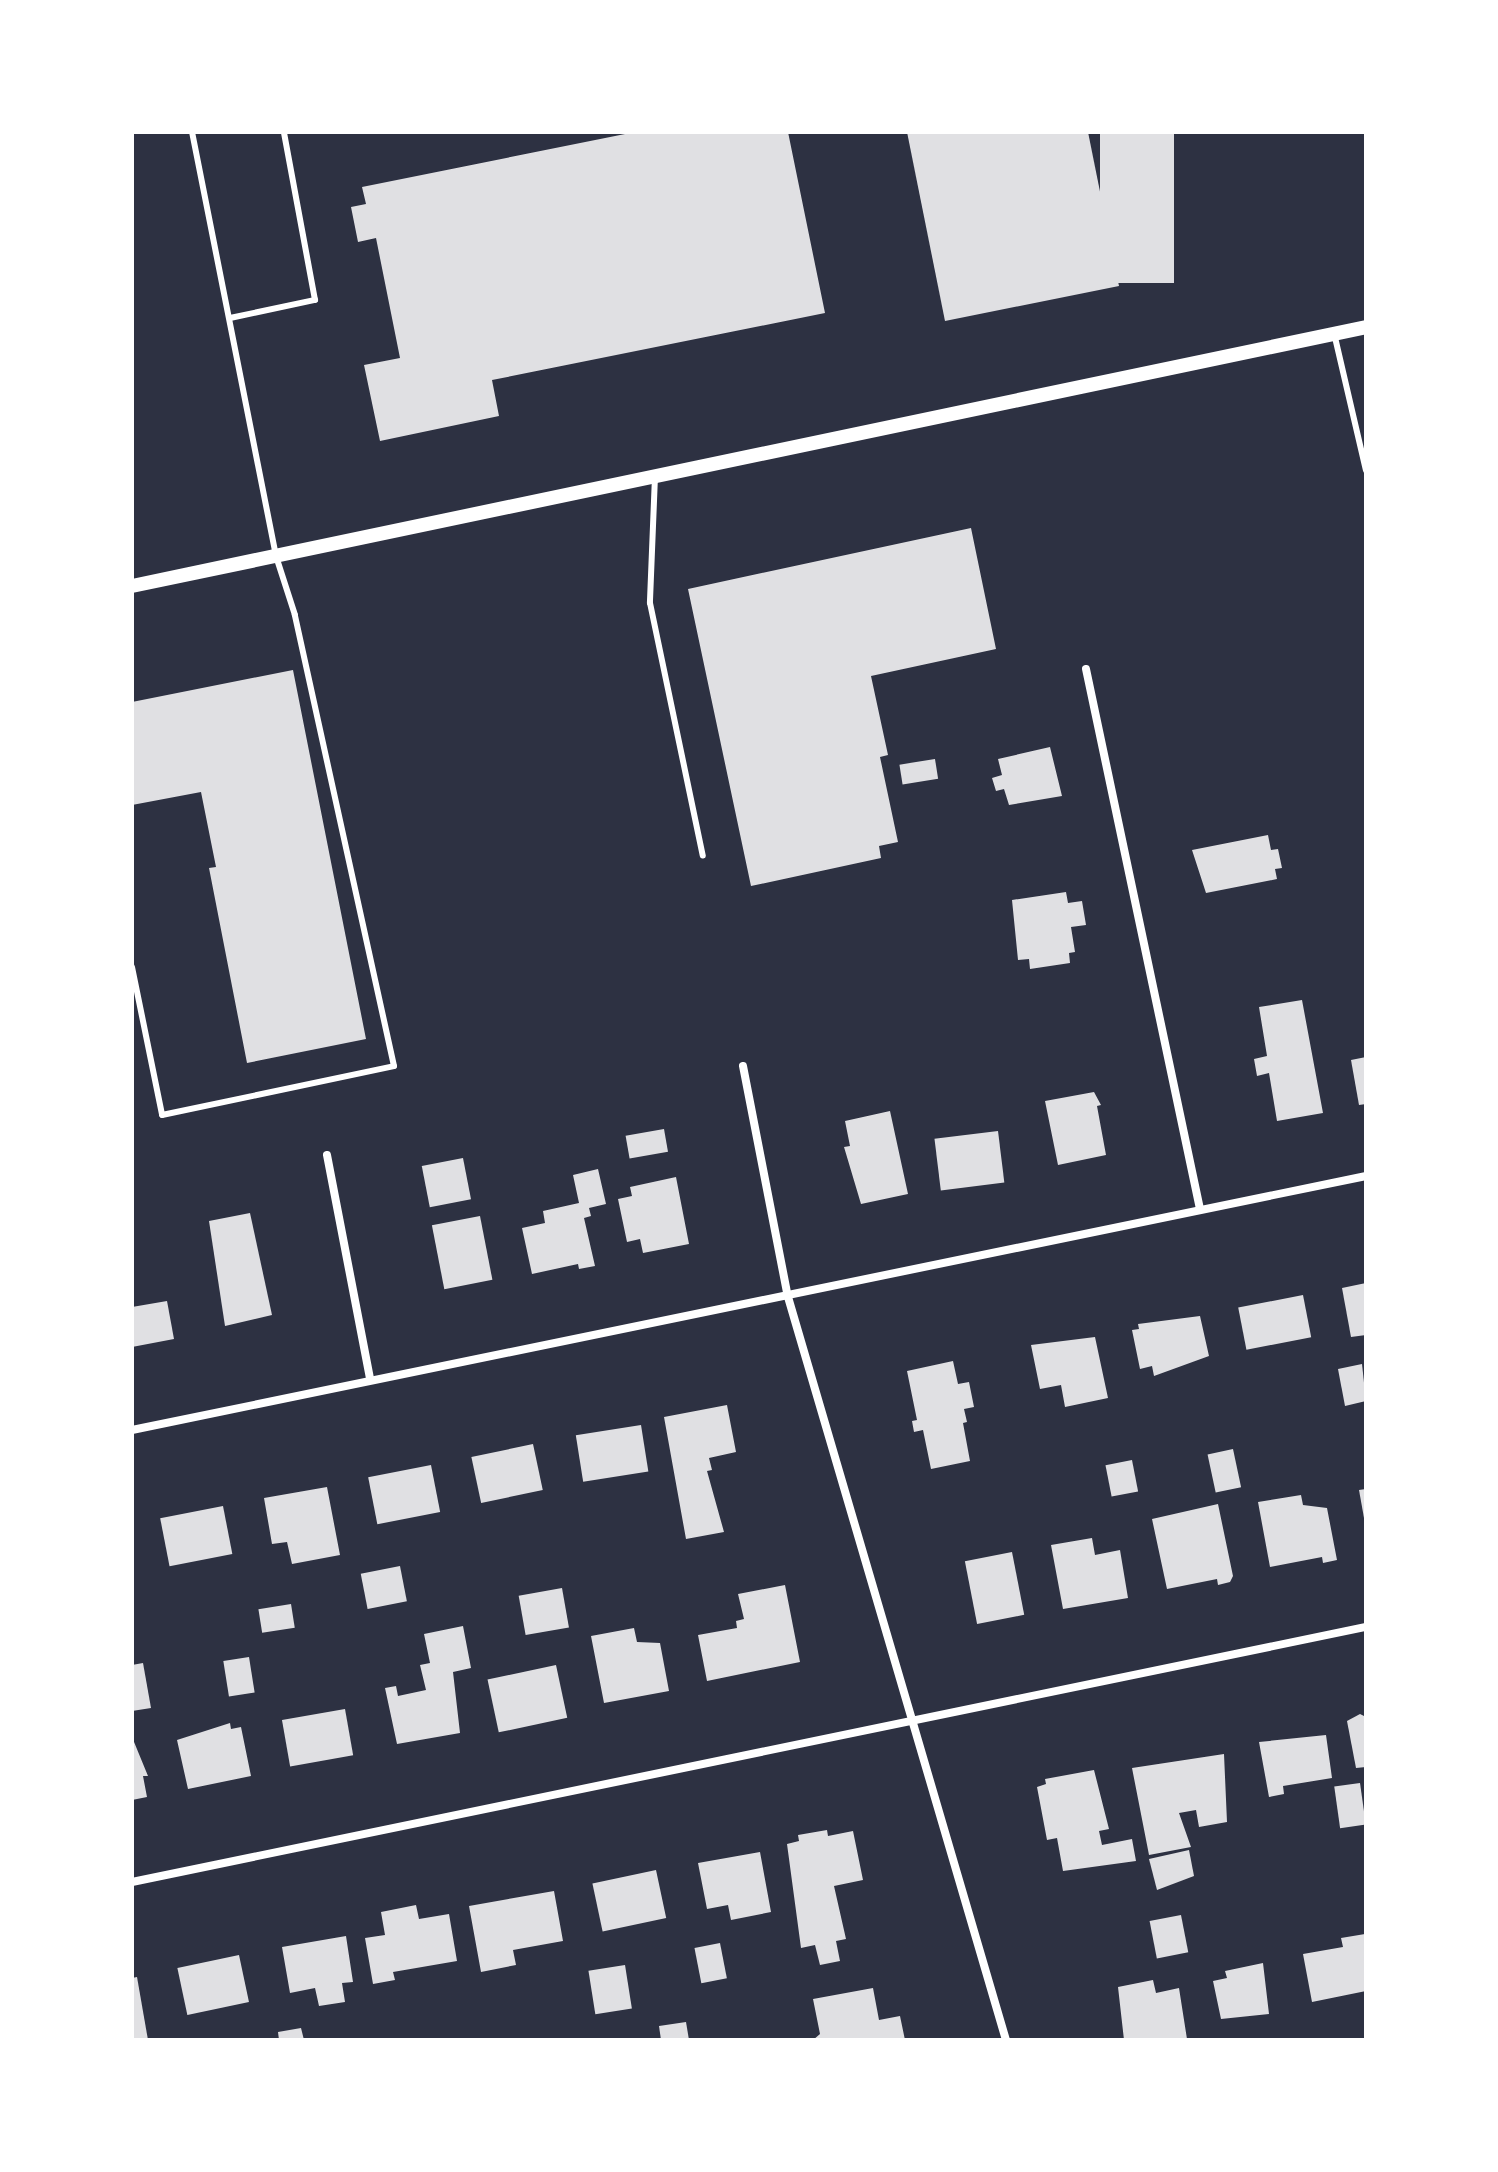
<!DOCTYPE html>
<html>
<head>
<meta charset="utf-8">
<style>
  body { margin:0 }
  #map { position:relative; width:1498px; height:2172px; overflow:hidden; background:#2d3142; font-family:"DejaVu Sans",sans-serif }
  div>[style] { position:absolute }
  .building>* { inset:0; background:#e0e0e3; transform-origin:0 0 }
  .service>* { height:6px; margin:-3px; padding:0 3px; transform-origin:3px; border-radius:3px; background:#fff }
  .minor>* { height:8px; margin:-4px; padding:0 4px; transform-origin:4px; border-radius:4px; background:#fff }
  .tertiary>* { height:14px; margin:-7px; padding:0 7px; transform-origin:7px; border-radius:7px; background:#fff }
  span { translate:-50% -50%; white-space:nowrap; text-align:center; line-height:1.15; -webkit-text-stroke:7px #fff; paint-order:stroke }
  .frame { position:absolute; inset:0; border:134px solid #fff; pointer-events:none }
</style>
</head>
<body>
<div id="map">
  <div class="building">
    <div style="clip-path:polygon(635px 132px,788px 132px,825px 313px,492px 380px,499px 416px,380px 441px,364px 365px,400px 358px,376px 238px,358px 242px,351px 207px,366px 204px,362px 187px)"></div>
    <div style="clip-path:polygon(907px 132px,1088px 132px,1119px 286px,945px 321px)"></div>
    <div style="left:1100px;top:132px;width:74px;height:151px"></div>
    <div style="clip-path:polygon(971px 528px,996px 649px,871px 676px,888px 755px,880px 757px,898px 842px,879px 846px,881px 858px,751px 886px,688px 589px)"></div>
    <div style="clip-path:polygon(293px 670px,366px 1039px,247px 1063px,209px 868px,216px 867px,201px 792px,132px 805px,132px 702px)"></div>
    <div style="clip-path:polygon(1050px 747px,1062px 796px,1009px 805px,1004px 789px,996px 791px,992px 778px,1002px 775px,998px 759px)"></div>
    <div style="left:935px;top:759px;width:20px;height:36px;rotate:81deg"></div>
    <div style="clip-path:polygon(1268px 835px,1271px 850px,1278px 849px,1282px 868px,1275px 869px,1277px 879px,1206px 893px,1192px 850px)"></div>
    <div style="clip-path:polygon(1066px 892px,1068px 903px,1082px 901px,1086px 925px,1071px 927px,1075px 952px,1069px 953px,1070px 963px,1030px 969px,1029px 959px,1018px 960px,1012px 900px)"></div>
    <div style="clip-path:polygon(1302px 1000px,1323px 1113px,1277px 1121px,1269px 1073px,1257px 1076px,1254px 1059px,1267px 1056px,1259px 1007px)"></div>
    <div style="clip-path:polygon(1366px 1057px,1366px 1104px,1359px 1105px,1351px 1060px)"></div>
    <div style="clip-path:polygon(1094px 1092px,1101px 1105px,1097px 1106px,1106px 1155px,1058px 1165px,1045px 1101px)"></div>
    <div style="clip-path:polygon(890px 1111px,908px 1194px,861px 1204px,844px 1147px,850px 1146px,845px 1121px)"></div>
    <div style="left:664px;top:1129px;width:23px;height:39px;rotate:80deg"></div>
    <div style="left:998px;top:1131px;width:52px;height:64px;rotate:83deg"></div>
    <div style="left:463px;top:1158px;width:42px;height:42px;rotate:79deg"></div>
    <div style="clip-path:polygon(598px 1169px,606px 1204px,589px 1208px,591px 1216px,584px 1218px,595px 1266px,579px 1269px,578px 1264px,532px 1274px,522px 1228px,545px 1223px,543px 1211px,579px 1203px,573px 1175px)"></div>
    <div style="clip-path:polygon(676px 1177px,689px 1244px,643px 1253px,640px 1239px,627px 1242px,618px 1199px,632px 1196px,630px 1187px)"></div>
    <div style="clip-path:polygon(250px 1213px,272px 1315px,225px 1326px,209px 1221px)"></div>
    <div style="left:480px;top:1216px;width:65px;height:49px;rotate:79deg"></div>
    <div style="clip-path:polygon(1366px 1283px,1366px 1335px,1351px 1337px,1342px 1288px)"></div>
    <div style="left:1303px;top:1295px;width:43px;height:66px;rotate:79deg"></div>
    <div style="clip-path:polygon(167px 1301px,174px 1339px,132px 1347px,132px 1307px)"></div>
    <div style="clip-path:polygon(1200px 1316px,1209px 1356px,1154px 1376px,1152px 1366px,1140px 1369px,1132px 1330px,1139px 1329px,1138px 1324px)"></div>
    <div style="clip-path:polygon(1095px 1337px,1108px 1398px,1065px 1407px,1061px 1385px,1040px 1389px,1031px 1345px)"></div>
    <div style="clip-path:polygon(953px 1361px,958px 1384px,969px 1382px,974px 1407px,964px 1409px,967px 1422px,963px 1423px,970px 1461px,931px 1469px,923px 1430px,914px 1432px,912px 1421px,917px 1420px,907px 1371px)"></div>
    <div style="clip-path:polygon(1362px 1364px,1366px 1401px,1345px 1406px,1338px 1369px)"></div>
    <div style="clip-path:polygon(727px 1405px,736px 1452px,709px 1458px,712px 1470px,707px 1471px,724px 1532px,686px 1539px,664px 1417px)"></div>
    <div style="left:641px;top:1425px;width:47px;height:66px;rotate:81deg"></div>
    <div style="left:533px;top:1444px;width:47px;height:63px;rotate:78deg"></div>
    <div style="left:1233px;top:1449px;width:39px;height:26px;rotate:78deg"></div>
    <div style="left:1132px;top:1460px;width:32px;height:27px;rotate:79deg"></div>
    <div style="left:431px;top:1465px;width:48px;height:64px;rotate:79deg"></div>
    <div style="clip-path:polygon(327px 1487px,340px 1555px,292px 1564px,287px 1542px,272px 1544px,264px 1498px)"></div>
    <div style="clip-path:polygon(1366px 1489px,1366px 1518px,1364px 1518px,1359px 1490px)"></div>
    <div style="clip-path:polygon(1301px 1495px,1303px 1505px,1327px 1508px,1337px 1560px,1323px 1563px,1322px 1557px,1270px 1567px,1258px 1502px)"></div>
    <div style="clip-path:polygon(1218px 1504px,1233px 1576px,1230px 1582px,1218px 1585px,1217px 1579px,1167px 1589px,1152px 1519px)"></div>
    <div style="left:223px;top:1506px;width:49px;height:64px;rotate:79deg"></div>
    <div style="clip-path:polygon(1092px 1538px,1095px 1555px,1120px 1550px,1128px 1598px,1063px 1609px,1051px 1545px)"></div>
    <div style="left:1012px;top:1552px;width:64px;height:48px;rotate:79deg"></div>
    <div style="left:400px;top:1566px;width:36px;height:40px;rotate:79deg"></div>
    <div style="clip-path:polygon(785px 1585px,800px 1662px,707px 1681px,698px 1635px,737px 1628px,736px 1621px,744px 1619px,738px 1594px)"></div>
    <div style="left:562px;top:1588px;width:40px;height:44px;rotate:80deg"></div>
    <div style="left:291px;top:1604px;width:24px;height:33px;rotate:81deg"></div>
    <div style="clip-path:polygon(463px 1626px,471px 1668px,453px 1672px,460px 1733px,397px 1744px,385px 1688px,396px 1686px,398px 1696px,426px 1690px,420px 1665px,430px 1663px,424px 1634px)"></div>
    <div style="clip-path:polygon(634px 1628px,637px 1642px,660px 1643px,669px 1691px,604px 1703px,591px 1636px)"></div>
    <div style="left:249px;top:1657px;width:36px;height:26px;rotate:81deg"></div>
    <div style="clip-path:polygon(143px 1663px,151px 1708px,132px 1711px,132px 1665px)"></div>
    <div style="left:556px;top:1665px;width:54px;height:70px;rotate:78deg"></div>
    <div style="left:345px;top:1709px;width:47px;height:64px;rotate:80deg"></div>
    <div style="clip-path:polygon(1360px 1714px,1366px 1717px,1366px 1767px,1356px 1768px,1347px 1721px)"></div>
    <div style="clip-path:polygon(230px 1723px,231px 1729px,241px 1727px,251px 1776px,188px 1789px,177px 1740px)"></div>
    <div style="clip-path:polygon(1326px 1735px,1332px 1778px,1283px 1786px,1284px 1794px,1269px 1797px,1259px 1742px)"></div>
    <div style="clip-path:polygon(132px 1737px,148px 1776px,143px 1776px,147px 1797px,132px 1800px)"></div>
    <div style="clip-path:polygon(1224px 1754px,1227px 1822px,1199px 1827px,1196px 1810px,1179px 1813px,1191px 1847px,1149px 1855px,1132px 1768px)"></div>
    <div style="clip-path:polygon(1094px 1770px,1109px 1829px,1099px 1831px,1102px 1845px,1132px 1839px,1136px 1861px,1063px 1871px,1057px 1838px,1047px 1840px,1037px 1787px,1046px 1784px,1045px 1779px)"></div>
    <div style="left:1360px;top:1783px;width:42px;height:26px;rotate:82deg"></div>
    <div style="clip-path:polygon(827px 1830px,828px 1836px,853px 1831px,863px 1880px,834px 1886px,846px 1939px,836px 1941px,840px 1961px,820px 1965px,815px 1945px,801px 1948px,787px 1844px,799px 1841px,798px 1835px)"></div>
    <div style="clip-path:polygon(1189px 1850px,1194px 1876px,1157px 1890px,1149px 1859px)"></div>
    <div style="clip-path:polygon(760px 1852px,771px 1912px,731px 1920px,728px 1905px,707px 1909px,698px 1863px)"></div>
    <div style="left:656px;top:1870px;width:49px;height:65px;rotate:78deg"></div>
    <div style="clip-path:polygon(554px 1891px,563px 1941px,513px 1950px,516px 1965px,481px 1972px,469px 1906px)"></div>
    <div style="clip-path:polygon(416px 1905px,419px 1919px,449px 1914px,457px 1961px,393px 1972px,395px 1980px,373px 1984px,365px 1938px,385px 1935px,381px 1912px)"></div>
    <div style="left:1181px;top:1915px;width:38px;height:32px;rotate:79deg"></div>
    <div style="clip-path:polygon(1365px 1934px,1366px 1991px,1312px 2002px,1303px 1954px,1343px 1947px,1341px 1938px)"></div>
    <div style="clip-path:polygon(346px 1936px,353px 1982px,342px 1983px,345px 2002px,319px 2006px,315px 1988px,290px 1993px,282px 1947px)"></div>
    <div style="left:720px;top:1943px;width:36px;height:26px;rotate:79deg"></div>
    <div style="left:239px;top:1955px;width:48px;height:63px;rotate:78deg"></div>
    <div style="clip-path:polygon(1263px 1963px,1269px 2014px,1221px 2019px,1213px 1981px,1227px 1978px,1225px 1971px)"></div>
    <div style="left:625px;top:1965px;width:44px;height:37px;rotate:81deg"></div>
    <div style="clip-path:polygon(137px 1977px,148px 2040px,132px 2040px,132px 1978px)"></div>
    <div style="clip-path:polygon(1153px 1980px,1156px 1993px,1179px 1988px,1187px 2039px,1124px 2040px,1118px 1987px)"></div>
    <div style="clip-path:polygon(873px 1988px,879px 2020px,900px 2016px,905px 2040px,813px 2040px,820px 2034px,813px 1999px)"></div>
    <div style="clip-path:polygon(686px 2022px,689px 2040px,661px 2040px,659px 2026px)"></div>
    <div style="clip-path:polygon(301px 2028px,304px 2040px,279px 2040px,278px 2032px)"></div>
  </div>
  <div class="service">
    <div style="left:230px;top:318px;width:87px;rotate:-12deg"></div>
    <div style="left:315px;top:300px;width:171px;rotate:-100.5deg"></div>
    <div style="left:1334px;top:333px;width:141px;rotate:76.9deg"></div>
    <div style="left:655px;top:476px;width:127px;rotate:92.3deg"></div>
    <div style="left:650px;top:603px;width:258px;rotate:78.2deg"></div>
    <div style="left:132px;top:967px;width:151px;rotate:78.5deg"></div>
    <div style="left:162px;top:1115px;width:237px;rotate:-11.9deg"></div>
    <div style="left:394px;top:1066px;width:462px;rotate:-102.4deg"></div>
    <div style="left:295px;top:615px;width:62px;rotate:-107.9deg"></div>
    <div style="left:276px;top:556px;width:432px;rotate:-101.2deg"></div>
  </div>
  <div class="minor">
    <div style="left:1086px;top:669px;width:552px;rotate:78.08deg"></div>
    <div style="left:743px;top:1066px;width:235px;rotate:79deg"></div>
    <div style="left:788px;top:1297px;width:774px;rotate:73.65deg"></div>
    <div style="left:327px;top:1155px;width:228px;rotate:79.1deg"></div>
    <div style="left:132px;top:1430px;width:1260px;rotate:-11.63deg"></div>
    <div style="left:132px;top:1882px;width:1260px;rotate:-11.68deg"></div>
  </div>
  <div class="tertiary">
    <div style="left:132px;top:586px;width:1261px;rotate:-11.85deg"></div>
  </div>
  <div class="frame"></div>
</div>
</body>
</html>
